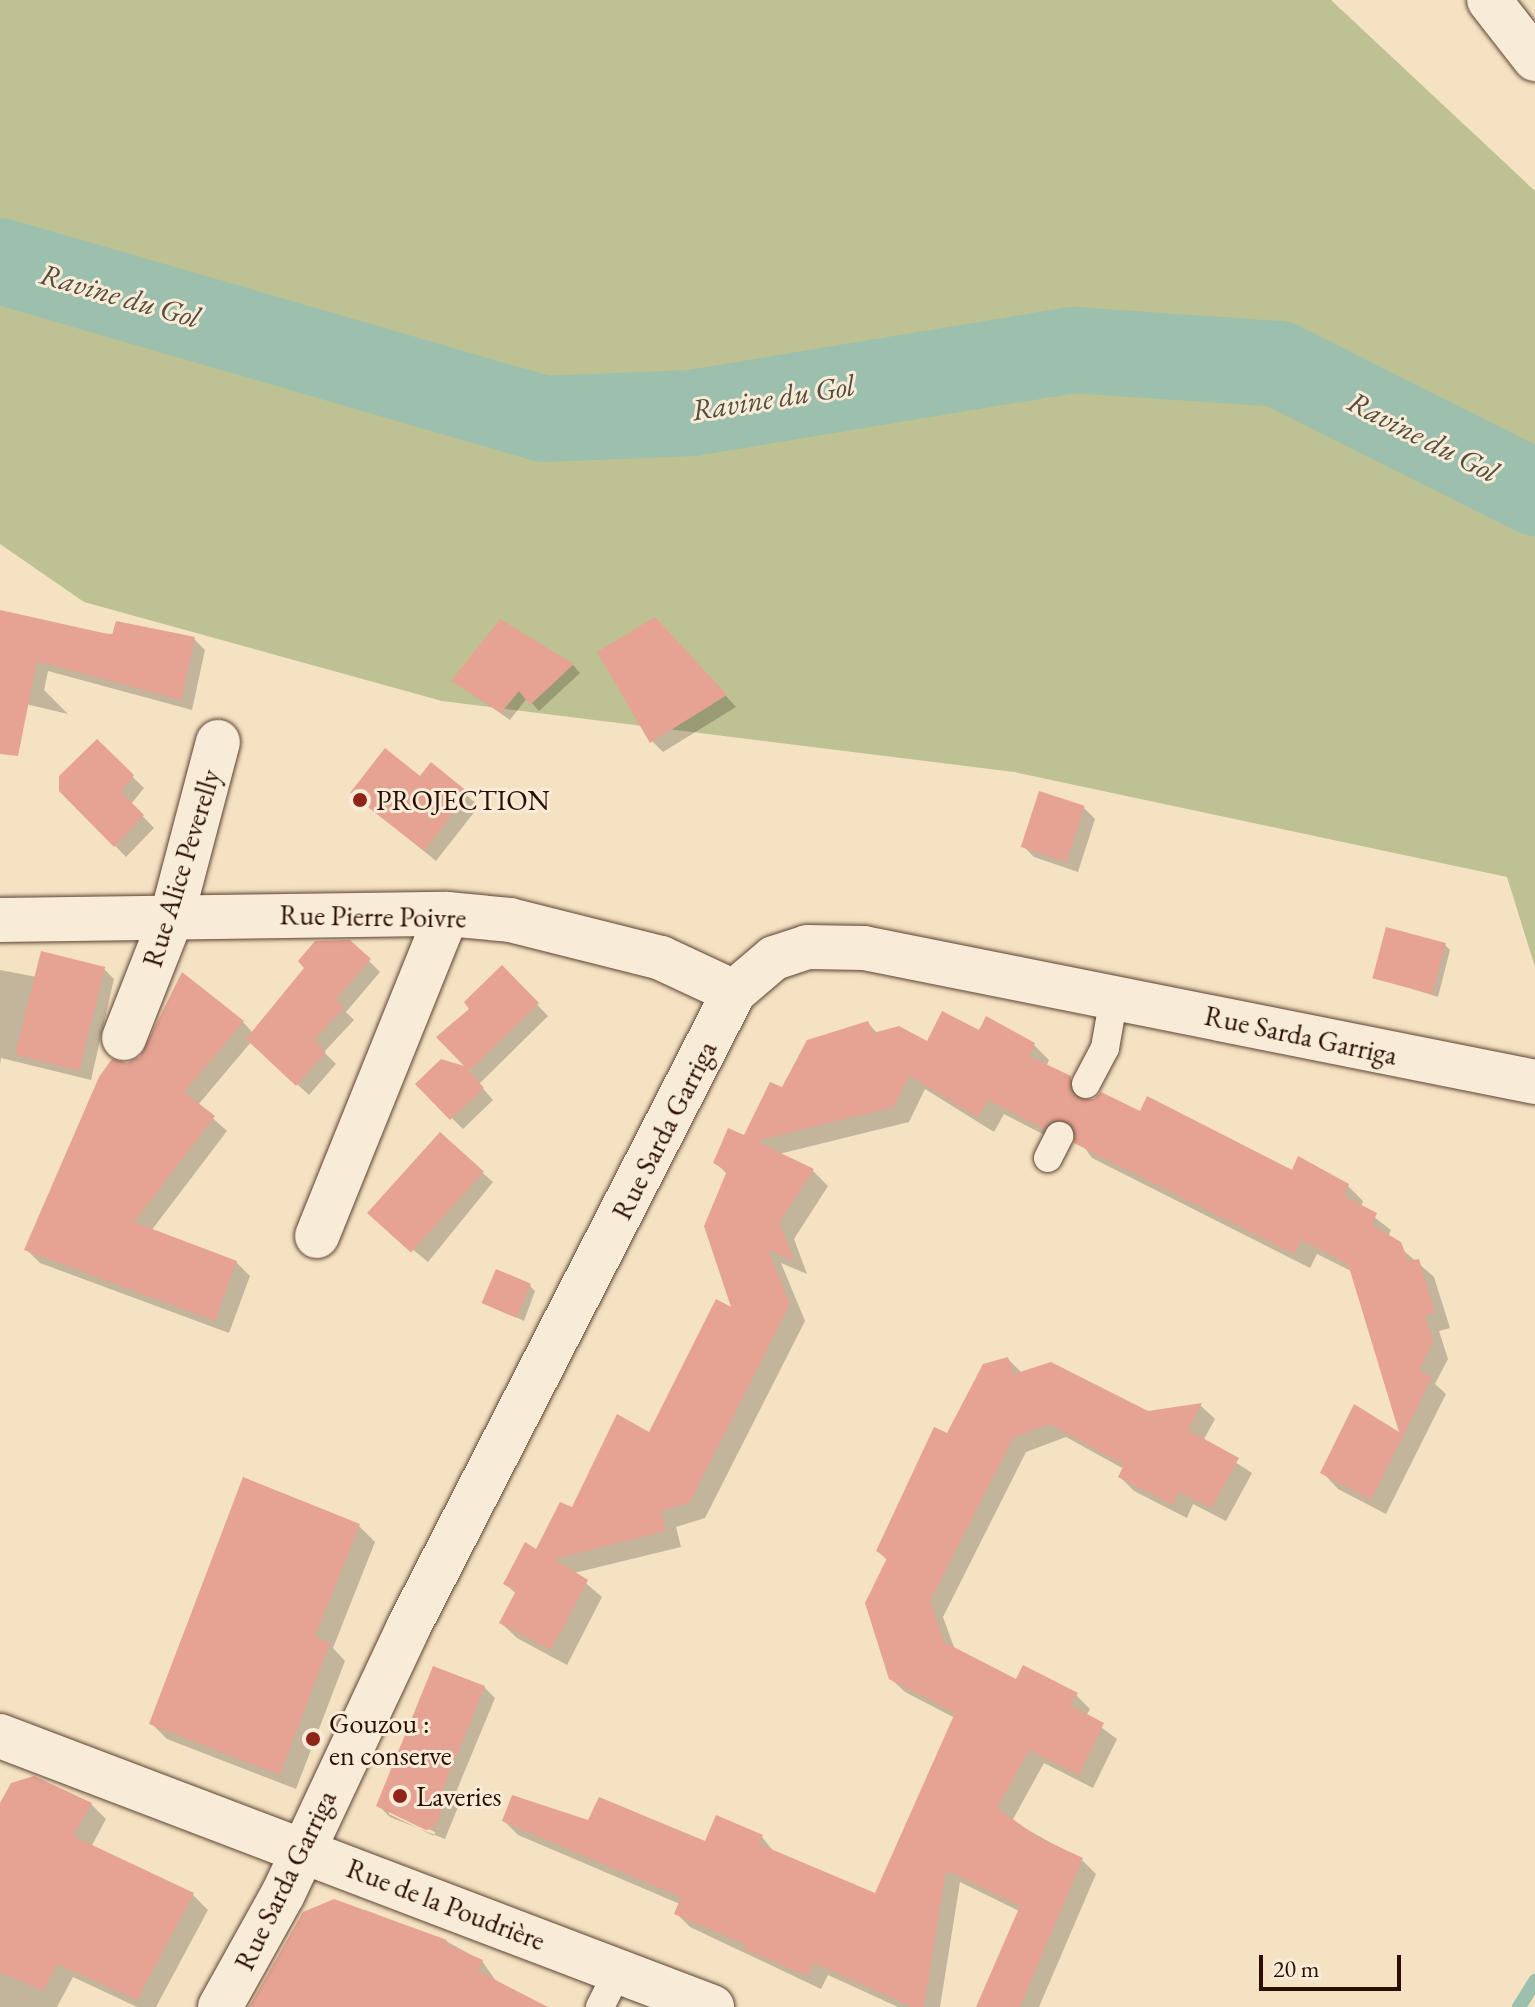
<!DOCTYPE html>
<html>
<head>
<meta charset="utf-8">
<style>
  body { margin:0 }
  #map { position:relative; width:1535px; height:2007px; overflow:hidden; background:#f4e2c3; font-family:"EB Garamond",serif }
  div>[style] { position:absolute }
  .green>* { inset:0; background:#bec292 }
  .shadow>* { inset:0; background:#0003 }
  .stream>* { height:14px; margin:-7px; padding:0 7px; transform-origin:7px; border-radius:7px; background:#9dbfad }
  .river>* { height:86px; margin:-43px; padding:0 43px; transform-origin:43px; border-radius:43px; background:#9dbfad }
  .building>* { inset:0; background:#e6a292; transform-origin:0 0 }
  .roads { filter:drop-shadow(0 0 2px #5e4331) drop-shadow(0 0 2px #5e4331) }
  .service>* { height:28px; margin:-14px; padding:0 14px; transform-origin:14px; border-radius:14px; background:#f8ecd8 }
  .minor>* { height:44px; margin:-22px; padding:0 22px; transform-origin:22px; border-radius:22px; background:#f8ecd8 }
  .secondary>* { height:44px; margin:-22px; padding:0 22px; transform-origin:22px; border-radius:22px; background:#f8ecd8 }
  .dots>* { width:22px; height:22px; translate:-50% -50%; box-sizing:border-box; border:4px solid #f8ecd8; border-radius:50% }
  span { translate:-50% -50%; white-space:nowrap; text-align:center; line-height:1.15; -webkit-text-stroke:6px #f8ecd8; paint-order:stroke }
  .poi-label { font-size:28px; color:#2c0e00 }
  .left { translate:0 -50%; text-align:left }
  .street-label { font-size:28px; color:#2c0e00 }
  .water-label { font-size:30px; color:#544c3d; font-style:italic }
  .scale { position:absolute; left:1259px; top:1955px; width:142px; height:36px; box-sizing:border-box; border:4px solid #2c0e00; border-top:0; padding-left:10px; font-size:24px; line-height:28px; white-space:nowrap; color:#2c0e00; -webkit-text-stroke:6px #f8ecd8; paint-order:stroke }
</style>
</head>
<body>
<div id="map">
  <div class="green">
    <div style="clip-path:polygon(0 0,1331px 0,1535px 191px,1535px 967px,1507px 877px,1014px 772px,442px 701px,84px 602px,0 544px)"></div>
  </div>
  <div class="shadow">
    <div style="clip-path:polygon(0 627px,194px 639px,205px 650px,192px 710px,48px 671px,44px 690px,68px 714px,0 698px)"></div>
    <div style="clip-path:polygon(666px 630px,736px 707px,663px 752px,652px 741px)"></div>
    <div style="clip-path:polygon(573px 665px,580px 673px,539px 711px,527px 698px,510px 720px,454px 681px)"></div>
    <div style="clip-path:polygon(97px 742px,144px 788px,131px 804px,154px 828px,126px 857px,61px 790px)"></div>
    <div style="clip-path:polygon(431px 765px,479px 806px,436px 861px,353px 793px,420px 778px)"></div>
    <div style="clip-path:polygon(1084px 808px,1095px 819px,1078px 872px,1034px 857px,1023px 846px)"></div>
    <div style="clip-path:polygon(350px 942px,380px 972px,346px 1012px,354px 1020px,324px 1052px,336px 1064px,309px 1095px,251px 1042px,198px 1105px,227px 1131px,151px 1231px,236px 1262px,250px 1276px,229px 1333px,40px 1263px,26px 1249px,127px 1065px,243px 1022px,253px 1033px)"></div>
    <div style="clip-path:polygon(1445px 945px,1450px 950px,1438px 997px,1375px 977px)"></div>
    <div style="clip-path:polygon(502px 968px,548px 1016px,479px 1084px,493px 1100px,463px 1129px,417px 1084px,442px 1061px,471px 1071px,439px 1037px,471px 1009px)"></div>
    <div style="clip-path:polygon(104px 969px,114px 979px,91px 1080px,1px 1058px,0 1065px,0 970px,37px 977px)"></div>
    <div style="clip-path:polygon(868px 1023px,878px 1034px,928px 1044px,980px 1033px,1034px 1045px,1049px 1060px,1046px 1067px,1070px 1078px,1086px 1101px,1141px 1114px,1293px 1173px,1347px 1185px,1363px 1201px,1361px 1207px,1391px 1230px,1388px 1237px,1434px 1277px,1450px 1328px,1439px 1331px,1448px 1359px,1435px 1384px,1446px 1394px,1386px 1514px,1338px 1489px,1323px 1473px,1355px 1407px,1403px 1436px,1353px 1272px,1317px 1254px,1310px 1268px,1092px 1158px,1076px 1136px,1060px 1143px,1004px 1114px,994px 1132px,925px 1089px,909px 1122px,779px 1154px,812px 1170px,828px 1186px,794px 1239px,807px 1274px,781px 1263px,805px 1321px,705px 1518px,676px 1527px,681px 1547px,574px 1573px,602px 1597px,567px 1665px,517px 1638px,501px 1623px,516px 1594px,506px 1584px,650px 1434px,734px 1311px,727px 1174px,716px 1163px,745px 1138px,783px 1090px)"></div>
    <div style="clip-path:polygon(440px 1135px,493px 1182px,428px 1262px,385px 1227px)"></div>
    <div style="clip-path:polygon(530px 1286px,535px 1291px,524px 1321px,485px 1302px)"></div>
    <div style="clip-path:polygon(1008px 1359px,1022px 1373px,1148px 1413px,1201px 1406px,1215px 1419px,1203px 1441px,1252px 1473px,1226px 1521px,1193px 1504px,1187px 1518px,1134px 1491px,1120px 1477px,1124px 1469px,1066px 1437px,1026px 1452px,943px 1617px,955px 1650px,1017px 1682px,1076px 1695px,1090px 1709px,1086px 1716px,1117px 1739px,1093px 1788px,1044px 1763px,1012px 1821px,1082px 1860px,1096px 1874px,1039px 2007px,978px 2007px,1019px 1911px,960px 1882px,940px 2007px,898px 2007px,828px 1975px,821px 1989px,690px 1927px,676px 1913px,680px 1904px,518px 1835px,504px 1821px,589px 1822px,706px 1843px,762px 1837px,775px 1853px,876px 1896px,955px 1718px,905px 1692px,890px 1678px,888px 1561px,878px 1551px,948px 1436px)"></div>
    <div style="clip-path:polygon(359px 1526px,375px 1542px,333px 1648px,345px 1661px,296px 1789px,167px 1739px,151px 1723px)"></div>
    <div style="clip-path:polygon(evenodd,484px 1687px,495px 1698px,452px 1802px,458px 1807px,445px 1839px,390px 1817px,379px 1806px,484px 1687px,389px 1810px,435px 1832px,434px 1836px,389px 1814px,389px 1810px)"></div>
    <div style="clip-path:polygon(91px 1804px,106px 1819px,91px 1847px,193px 1895px,208px 1910px,156px 2007px,137px 2007px,73px 1977px,57px 2007px,0 2007px,0 1807px)"></div>
    <div style="clip-path:polygon(365px 1910px,446px 1941px,482px 1961px,498px 1984px,544px 2007px,254px 2007px)"></div>
  </div>
  <div class="stream">
    <div style="left:1519px;top:2007px;width:31px;rotate:-58deg"></div>
  </div>
  <div class="river">
    <div style="left:0;top:261px;width:566px;rotate:16.2deg"></div>
    <div style="left:544px;top:419px;width:148px;rotate:-2.3deg"></div>
    <div style="left:692px;top:413px;width:387px;rotate:-9.4deg"></div>
    <div style="left:1074px;top:350px;width:205px;rotate:3.9deg"></div>
    <div style="left:1279px;top:364px;width:287px;rotate:26.7deg"></div>
  </div>
  <div class="building">
    <div style="clip-path:polygon(0 610px,112px 635px,116px 621px,195px 637px,181px 700px,37px 661px,18px 756px,0 754px)"></div>
    <div style="clip-path:polygon(655px 617px,727px 695px,650px 743px,597px 652px)"></div>
    <div style="clip-path:polygon(500px 619px,574px 664px,530px 705px,519px 691px,501px 713px,451px 681px)"></div>
    <div style="clip-path:polygon(97px 739px,134px 775px,121px 792px,144px 815px,114px 847px,59px 791px,59px 776px)"></div>
    <div style="clip-path:polygon(385px 748px,420px 776px,431px 762px,469px 793px,424px 851px,350px 793px)"></div>
    <div style="left:1039px;top:791px;width:48px;height:59px;rotate:18deg"></div>
    <div style="left:1386px;top:927px;width:62px;height:53px;rotate:15deg"></div>
    <div style="clip-path:polygon(350px 940px,371px 959px,336px 999px,344px 1008px,314px 1040px,326px 1052px,296px 1086px,246px 1039px,304px 968px,298px 961px,315px 941px)"></div>
    <div style="left:41px;top:951px;width:66px;height:107px;rotate:14deg"></div>
    <div style="clip-path:polygon(502px 965px,539px 1003px,469px 1071px,484px 1088px,450px 1120px,415px 1084px,441px 1059px,464px 1066px,436px 1037px,469px 1009px,464px 1002px)"></div>
    <div style="clip-path:polygon(182px 972px,244px 1021px,184px 1092px,215px 1116px,134px 1222px,237px 1261px,215px 1321px,24px 1250px,99px 1077px,112px 1059px,127px 1063px,140px 1057px)"></div>
    <div style="clip-path:polygon(942px 1011px,979px 1030px,986px 1016px,1035px 1043px,1029px 1056px,1071px 1076px,1071px 1092px,1079px 1099px,1094px 1099px,1101px 1092px,1140px 1111px,1147px 1096px,1292px 1170px,1298px 1156px,1349px 1184px,1344px 1196px,1377px 1213px,1372px 1225px,1401px 1242px,1408px 1261px,1419px 1259px,1435px 1312px,1425px 1316px,1433px 1342px,1419px 1370px,1432px 1377px,1371px 1500px,1320px 1473px,1354px 1404px,1399px 1432px,1348px 1264px,1301px 1240px,1294px 1254px,1074px 1143px,1074px 1127px,1066px 1121px,1050px 1121px,1044px 1129px,988px 1100px,978px 1118px,909px 1075px,894px 1107px,756px 1141px,814px 1169px,779px 1223px,794px 1261px,768px 1250px,790px 1304px,690px 1502px,661px 1511px,666px 1531px,554px 1559px,588px 1580px,551px 1650px,499px 1623px,516px 1591px,503px 1584px,525px 1542px,536px 1549px,560px 1502px,572px 1507px,617px 1414px,649px 1432px,716px 1299px,731px 1307px,704px 1226px,727px 1171px,713px 1163px,728px 1128px,744px 1135px,770px 1082px,782px 1087px,807px 1040px,868px 1021px,873px 1033px,899px 1026px,927px 1041px)"></div>
    <div style="left:440px;top:1132px;width:59px;height:109px;rotate:42deg"></div>
    <div style="left:496px;top:1269px;width:38px;height:37px;rotate:23deg"></div>
    <div style="clip-path:polygon(1008px 1357px,1014px 1374px,1051px 1362px,1148px 1411px,1202px 1403px,1188px 1430px,1239px 1458px,1212px 1508px,1179px 1492px,1173px 1505px,1118px 1477px,1124px 1465px,1050px 1424px,1013px 1438px,930px 1601px,944px 1642px,1016px 1679px,1023px 1665px,1078px 1693px,1070px 1705px,1104px 1723px,1079px 1775px,1029px 1750px,997px 1808px,1038px 1837px,1083px 1858px,1020px 2007px,976px 2007px,1020px 1906px,946px 1870px,924px 2007px,912px 2007px,814px 1963px,807px 1976px,744px 1949px,746px 1945px,674px 1914px,681px 1897px,502px 1821px,512px 1795px,588px 1820px,599px 1797px,705px 1841px,716px 1815px,763px 1835px,759px 1844px,875px 1893px,955px 1713px,889px 1679px,865px 1603px,887px 1558px,876px 1551px,934px 1427px,947px 1433px,983px 1364px)"></div>
    <div style="clip-path:polygon(243px 1477px,360px 1524px,315px 1637px,330px 1643px,280px 1775px,149px 1724px)"></div>
    <div style="clip-path:polygon(433px 1666px,485px 1686px,442px 1791px,448px 1795px,434px 1828px,426px 1830px,376px 1806px)"></div>
    <div style="clip-path:polygon(34px 1776px,92px 1803px,73px 1836px,194px 1893px,137px 2000px,57px 1964px,43px 1991px,0 1972px,0 1803px,11px 1783px)"></div>
    <div style="clip-path:polygon(334px 1899px,447px 1940px,446px 1944px,483px 1960px,478px 1971px,548px 2007px,249px 2007px,303px 1912px)"></div>
  </div>
  <div class="roads">
    <div class="service">
      <div style="left:1086px;top:1084px;width:41px;rotate:-62.2deg"></div>
      <div style="left:1105px;top:1048px;width:52px;rotate:-80deg"></div>
      <div style="left:1048px;top:1158px;width:25px;rotate:-63deg"></div>
      <div style="left:600px;top:2007px;width:40px;rotate:-63.4deg"></div>
    </div>
    <div class="minor">
      <div style="left:0;top:920px;width:447px;rotate:-0.8deg"></div>
      <div style="left:447px;top:914px;width:63px;rotate:5.4deg"></div>
      <div style="left:510px;top:920px;width:156px;rotate:14.1deg"></div>
      <div style="left:661px;top:958px;width:81px;rotate:25deg"></div>
      <div style="left:124px;top:1038px;width:131px;rotate:-68.5deg"></div>
      <div style="left:172px;top:916px;width:180px;rotate:-75.2deg"></div>
      <div style="left:317px;top:1236px;width:347px;rotate:-68deg"></div>
      <div style="left:0;top:1736px;width:762px;rotate:20.84deg"></div>
      <div style="left:220px;top:2007px;width:129px;rotate:-60.9deg"></div>
      <div style="left:283px;top:1894px;width:294px;rotate:-64.8deg"></div>
      <div style="left:408px;top:1628px;width:715px;rotate:-62.86deg"></div>
      <div style="left:734px;top:992px;width:52px;rotate:-40.4deg"></div>
      <div style="left:774px;top:958px;width:35px;rotate:-18deg"></div>
      <div style="left:807px;top:947px;width:57px;rotate:1deg"></div>
      <div style="left:864px;top:948px;width:684px;rotate:11.29deg"></div>
    </div>
    <div class="secondary">
      <div style="left:1489px;top:0;width:75px;rotate:52.1deg"></div>
    </div>
  </div>
  <div class="dots">
    <div style="left:360px;top:800px;background:#8f2418"></div>
    <div style="left:313px;top:1739px;background:#8f2418"></div>
    <div style="left:400px;top:1796px;background:#8f2418"></div>
  </div>
  <div class="poi-label">
    <span class="left" style="left:376px;top:800px">PROJECTION</span>
    <span class="left" style="left:329px;top:1739px">Gouzou :<br>en conserve</span>
    <span class="left" style="left:416px;top:1796px">Laveries</span>
  </div>
  <div class="street-label">
    <span style="left:181px;top:868px;rotate:-73deg">Rue Alice Peverelly</span>
    <span style="left:373px;top:916px;rotate:1deg">Rue Pierre Poivre</span>
    <span style="left:1301px;top:1035px;rotate:12deg">Rue Sarda Garriga</span>
    <span style="left:664px;top:1130px;rotate:-63deg">Rue Sarda Garriga</span>
    <span style="left:285px;top:1880px;rotate:-64deg">Rue Sarda Garriga</span>
    <span style="left:446px;top:1904px;rotate:21deg">Rue de la Poudrière</span>
  </div>
  <div class="water-label">
    <span style="left:120px;top:296px;rotate:16deg">Ravine du Gol</span>
    <span style="left:773px;top:398px;rotate:-9deg">Ravine du Gol</span>
    <span style="left:1423px;top:437px;rotate:27deg">Ravine du Gol</span>
  </div>
  <div class="scale">20 m</div>
</div>
</body>
</html>
